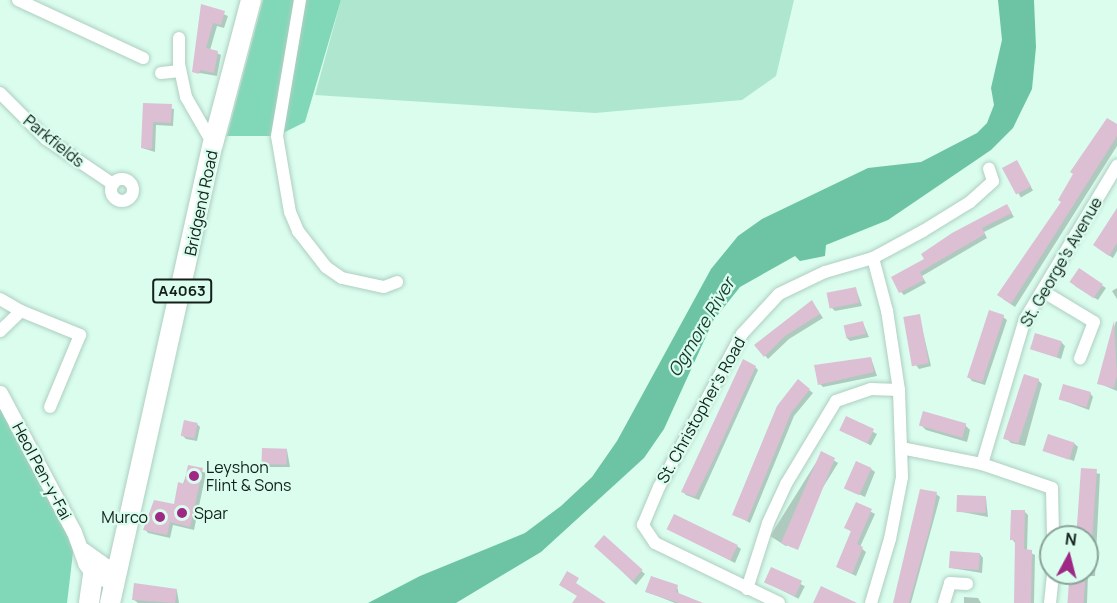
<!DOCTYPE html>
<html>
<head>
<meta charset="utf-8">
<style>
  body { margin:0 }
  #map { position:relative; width:1117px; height:603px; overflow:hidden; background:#dafdee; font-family:Manrope,sans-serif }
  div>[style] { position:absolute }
  .green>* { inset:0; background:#afe6d0 }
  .forest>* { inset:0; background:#81d8b8 }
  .water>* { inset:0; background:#6dc4a4 }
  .shadow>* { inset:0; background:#0003; transform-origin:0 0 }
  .building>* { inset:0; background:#dcbfd3; transform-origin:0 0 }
  .roads { filter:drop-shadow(0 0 2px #adcfc1) drop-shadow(0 0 2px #adcfc1) }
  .minor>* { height:12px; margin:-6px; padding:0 6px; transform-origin:6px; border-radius:6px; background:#fff }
  .minor>.ring { margin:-6px; padding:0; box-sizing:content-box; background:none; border:12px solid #fff; border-radius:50% }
  .tertiary>* { height:15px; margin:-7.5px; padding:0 7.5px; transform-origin:7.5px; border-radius:7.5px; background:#fff }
  .primary>* { height:20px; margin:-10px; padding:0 10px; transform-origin:10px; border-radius:10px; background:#fff }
  .dots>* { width:16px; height:16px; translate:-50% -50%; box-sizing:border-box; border:3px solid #dafdee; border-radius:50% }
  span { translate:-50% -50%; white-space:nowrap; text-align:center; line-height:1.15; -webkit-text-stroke:4.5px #dafdee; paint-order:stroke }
  .shield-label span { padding:2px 4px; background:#dafdee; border:2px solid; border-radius:4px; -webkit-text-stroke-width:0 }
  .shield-label { font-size:15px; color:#121f1a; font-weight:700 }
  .street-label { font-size:16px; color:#121f1a }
  .poi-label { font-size:16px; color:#121f1a }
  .left { translate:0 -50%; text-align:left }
  .right { translate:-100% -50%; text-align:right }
  .water-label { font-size:18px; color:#173e31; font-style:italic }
  .north { position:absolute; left:1039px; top:525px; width:60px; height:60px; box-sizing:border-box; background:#dafdee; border:2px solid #8aa499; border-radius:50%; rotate:7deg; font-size:16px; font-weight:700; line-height:24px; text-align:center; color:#121f1a }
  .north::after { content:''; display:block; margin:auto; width:21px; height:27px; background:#9d2984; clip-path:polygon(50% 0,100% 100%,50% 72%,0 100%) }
</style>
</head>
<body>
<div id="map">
  <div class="green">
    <div style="clip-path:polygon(341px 0,794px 0,776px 76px,742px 100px,595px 113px,315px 95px)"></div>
  </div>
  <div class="forest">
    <div style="clip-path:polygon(263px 0,341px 0,305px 122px,277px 136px,227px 136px)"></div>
    <div style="clip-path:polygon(0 407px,74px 544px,67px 603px,0 603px)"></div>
  </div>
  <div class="water">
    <div style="clip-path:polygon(998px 0,1034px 0,1036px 47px,1032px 89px,1013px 128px,991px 150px,888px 220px,826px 245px,825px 256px,800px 261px,795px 256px,740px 287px,713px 321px,664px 429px,644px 458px,541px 552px,456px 603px,368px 603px,420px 576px,525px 533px,561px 506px,592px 477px,617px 441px,711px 269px,738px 236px,762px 219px,868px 168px,921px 162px,977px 133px,987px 123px,994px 105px,991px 88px,1002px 40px)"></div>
  </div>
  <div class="shadow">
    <div style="clip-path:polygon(203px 6px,228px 16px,224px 28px,217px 26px,210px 50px,221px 55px,217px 76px,194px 72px)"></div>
    <div style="clip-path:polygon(145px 104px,174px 109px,173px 126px,156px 125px,155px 152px,142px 148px)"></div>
    <div style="clip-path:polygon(1117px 125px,1117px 146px,1015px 307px,1003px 299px)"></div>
    <div style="left:1016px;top:161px;width:34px;height:14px;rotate:60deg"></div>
    <div style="clip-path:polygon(1007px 206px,1014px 217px,984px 232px,987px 238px,922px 276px,926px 283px,904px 295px,901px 292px,926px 260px)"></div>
    <div style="clip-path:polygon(1117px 208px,1117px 251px,1113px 258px,1098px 248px)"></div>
    <div style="clip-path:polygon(1079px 270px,1106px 288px,1098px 300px,1075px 286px)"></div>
    <div style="clip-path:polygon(1117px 288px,1117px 299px,1112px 291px)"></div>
    <div style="clip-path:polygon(856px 289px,862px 306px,835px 311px,832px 308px)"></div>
    <div style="clip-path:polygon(815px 306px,823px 318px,789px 339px,768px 359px,756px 345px)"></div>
    <div style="clip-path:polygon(919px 315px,931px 366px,919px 369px,916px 365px)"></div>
    <div style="clip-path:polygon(1003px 317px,1007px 320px,985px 385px,972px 381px,969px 377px)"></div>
    <div style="clip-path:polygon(1116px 321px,1117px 322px,1117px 391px,1098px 383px)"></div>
    <div style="clip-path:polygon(863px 323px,869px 337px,850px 341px,847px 338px)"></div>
    <div style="clip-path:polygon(1061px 342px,1065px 346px,1061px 359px,1032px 349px)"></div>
    <div style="clip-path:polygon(871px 358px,877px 376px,823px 387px,820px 384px)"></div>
    <div style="clip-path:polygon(755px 367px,758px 370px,699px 500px,686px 495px,683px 492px)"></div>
    <div style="clip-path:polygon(1038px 380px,1042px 384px,1025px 446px,1011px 443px,1007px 439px)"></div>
    <div style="clip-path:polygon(798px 381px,813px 393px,794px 416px,750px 523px,734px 514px)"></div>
    <div style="clip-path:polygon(1090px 393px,1093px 397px,1089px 410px,1060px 399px)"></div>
    <div style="left:847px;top:418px;width:34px;height:13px;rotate:28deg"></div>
    <div style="clip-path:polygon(197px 424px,200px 427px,197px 441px,186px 439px,182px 435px)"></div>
    <div style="clip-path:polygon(920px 424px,965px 425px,970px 430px,967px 442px,926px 430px)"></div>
    <div style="clip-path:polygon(1075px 444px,1078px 447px,1074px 461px,1044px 450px)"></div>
    <div style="clip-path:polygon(287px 450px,290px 467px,267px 467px,264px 464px)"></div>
    <div style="left:822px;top:453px;width:19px;height:98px;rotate:32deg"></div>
    <div style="clip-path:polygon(189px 467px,206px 473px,194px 530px,173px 525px,170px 538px,148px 533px,145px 529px,175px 506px)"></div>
    <div style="clip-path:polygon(871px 469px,875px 472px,865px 497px,846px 488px)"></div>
    <div style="clip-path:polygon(1082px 470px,1100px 474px,1095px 576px,1088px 576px,1087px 603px,1072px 603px,1074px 573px,1087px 573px,1087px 537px,1077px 537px)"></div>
    <div style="clip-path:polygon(936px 494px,940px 497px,911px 603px,894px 603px)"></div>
    <div style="clip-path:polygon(986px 498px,988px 517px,957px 511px)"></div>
    <div style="clip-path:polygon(857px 504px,875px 514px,860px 547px,866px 552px,856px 576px,838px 567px,852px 532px,846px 528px)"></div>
    <div style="clip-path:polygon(1025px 512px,1028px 515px,1027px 551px,1035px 555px,1034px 603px,1015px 603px,1015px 543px,1012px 539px)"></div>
    <div style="clip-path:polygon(669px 529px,737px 546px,741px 549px,735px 563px)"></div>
    <div style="clip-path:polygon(604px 538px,645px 574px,636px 585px,597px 547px)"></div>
    <div style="clip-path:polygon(980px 554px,983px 558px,982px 573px,951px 568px)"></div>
    <div style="left:771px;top:569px;width:38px;height:14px;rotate:27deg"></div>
    <div style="clip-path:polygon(677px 586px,679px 595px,702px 603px,675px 603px,647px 592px)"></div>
    <div style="clip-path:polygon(177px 591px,179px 603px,138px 603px,133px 599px)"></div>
    <div style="clip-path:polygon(964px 597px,978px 598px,981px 603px,964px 603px)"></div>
  </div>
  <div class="building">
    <div style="clip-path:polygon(201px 4px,225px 11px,221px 25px,213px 23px,206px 48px,218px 51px,214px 73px,200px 70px,199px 74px,192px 72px)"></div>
    <div style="clip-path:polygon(143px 103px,172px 104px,171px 123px,153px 122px,152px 149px,141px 148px)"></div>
    <div style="clip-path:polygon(1107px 118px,1117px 124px,1117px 136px,1011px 304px,997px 295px,1061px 202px,1058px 200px,1073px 174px,1070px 172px)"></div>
    <div style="left:1017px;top:160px;width:30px;height:17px;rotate:62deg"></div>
    <div style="clip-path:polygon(1007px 204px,1012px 213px,982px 228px,985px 234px,920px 272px,924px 280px,899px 293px,891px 277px,924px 259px,921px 254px,952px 233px)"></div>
    <div style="clip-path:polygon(1117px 208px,1117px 243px,1109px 256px,1093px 245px)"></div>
    <div style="left:1079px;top:268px;width:29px;height:17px;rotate:34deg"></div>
    <div style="left:856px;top:287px;width:16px;height:30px;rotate:79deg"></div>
    <div style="clip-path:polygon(812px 300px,820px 314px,785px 336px,764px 357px,754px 345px)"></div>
    <div style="left:989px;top:310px;width:16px;height:71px;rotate:18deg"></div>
    <div style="left:920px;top:314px;width:50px;height:17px;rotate:80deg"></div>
    <div style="left:863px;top:321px;width:13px;height:20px;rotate:77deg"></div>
    <div style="clip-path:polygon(1114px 321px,1117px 375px,1114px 388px,1097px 384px)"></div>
    <div style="left:1035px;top:333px;width:28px;height:17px;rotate:17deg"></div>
    <div style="clip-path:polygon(871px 357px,874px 372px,818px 385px,814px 365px)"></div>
    <div style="clip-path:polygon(743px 359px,756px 366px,712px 463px,695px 497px,681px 492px)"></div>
    <div style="left:1024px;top:374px;width:16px;height:68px;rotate:18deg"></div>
    <div style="clip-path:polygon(798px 379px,810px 389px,791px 413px,747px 521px,732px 515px,777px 406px)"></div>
    <div style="left:1063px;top:384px;width:29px;height:16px;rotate:16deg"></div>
    <div style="left:923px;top:411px;width:45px;height:15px;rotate:16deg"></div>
    <div style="left:846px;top:416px;width:31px;height:16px;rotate:25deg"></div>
    <div style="left:184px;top:420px;width:14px;height:16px;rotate:12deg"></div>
    <div style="left:1048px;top:434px;width:28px;height:18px;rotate:18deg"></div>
    <div style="left:262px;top:448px;width:25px;height:16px;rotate:2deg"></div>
    <div style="clip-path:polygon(821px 451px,835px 458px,798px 550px,781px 543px)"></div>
    <div style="left:856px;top:461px;width:17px;height:30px;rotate:24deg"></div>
    <div style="clip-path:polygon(188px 465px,203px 468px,190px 527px,170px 522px,167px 535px,143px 530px,154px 500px,174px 504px,178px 482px,184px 484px)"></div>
    <div style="left:1081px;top:468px;width:16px;height:67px;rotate:4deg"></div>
    <div style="clip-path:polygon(920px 489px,937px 492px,931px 523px,909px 603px,893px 603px)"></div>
    <div style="left:957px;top:495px;width:29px;height:17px;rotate:2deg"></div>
    <div style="clip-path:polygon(856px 502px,872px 509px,857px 544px,863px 547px,852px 574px,836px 567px,851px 531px,844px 528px)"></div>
    <div style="clip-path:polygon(1011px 510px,1025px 510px,1024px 549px,1032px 550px,1031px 603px,1014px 603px,1015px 540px,1010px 540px)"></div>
    <div style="left:674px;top:514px;width:71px;height:17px;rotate:26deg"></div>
    <div style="left:604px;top:535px;width:52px;height:15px;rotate:42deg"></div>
    <div style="left:950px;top:551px;width:30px;height:17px;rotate:4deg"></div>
    <div style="left:771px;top:567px;width:34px;height:17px;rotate:24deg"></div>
    <div style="clip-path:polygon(567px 571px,579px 578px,576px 583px,606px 603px,572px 603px,577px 596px,559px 585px)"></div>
    <div style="clip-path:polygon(651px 576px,678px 585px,676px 592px,703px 603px,679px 603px,645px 592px)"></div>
    <div style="left:1069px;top:581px;width:16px;height:22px;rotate:4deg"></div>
    <div style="clip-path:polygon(134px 583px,177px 589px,175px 603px,132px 600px)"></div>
    <div style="clip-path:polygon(821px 586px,857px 603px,813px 603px)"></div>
  </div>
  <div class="roads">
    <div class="minor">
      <div style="left:18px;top:0;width:138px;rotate:24.9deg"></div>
      <div style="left:300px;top:0;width:138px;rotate:99.6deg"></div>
      <div style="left:277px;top:136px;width:77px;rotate:80.3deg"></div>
      <div style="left:290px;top:212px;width:21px;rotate:67deg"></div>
      <div style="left:298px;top:231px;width:46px;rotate:52.1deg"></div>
      <div style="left:326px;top:267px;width:19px;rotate:35deg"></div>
      <div style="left:342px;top:278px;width:43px;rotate:12.1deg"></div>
      <div style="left:384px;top:287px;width:14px;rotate:-21deg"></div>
      <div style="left:179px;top:38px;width:26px;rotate:90deg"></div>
      <div style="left:179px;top:64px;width:34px;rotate:78deg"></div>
      <div style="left:186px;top:97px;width:54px;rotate:60.1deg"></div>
      <div style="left:161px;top:73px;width:19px;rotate:-6deg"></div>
      <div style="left:0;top:93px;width:65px;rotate:45deg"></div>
      <div style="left:46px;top:139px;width:81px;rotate:33.9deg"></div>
      <div class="ring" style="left:111px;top:179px;width:10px;height:10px"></div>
      <div style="left:1044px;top:292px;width:58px;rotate:31deg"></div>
      <div style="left:1094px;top:322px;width:39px;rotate:111deg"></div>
      <div style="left:0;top:299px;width:24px;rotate:30deg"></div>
      <div style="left:21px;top:311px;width:29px;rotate:136deg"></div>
      <div style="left:21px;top:311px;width:64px;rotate:22.1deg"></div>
      <div style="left:80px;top:335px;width:78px;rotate:112.6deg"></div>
      <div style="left:901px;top:448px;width:83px;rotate:11.2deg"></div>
      <div style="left:982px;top:464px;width:74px;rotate:18.9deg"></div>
      <div style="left:1052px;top:488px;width:49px;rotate:88.8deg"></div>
      <div style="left:982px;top:464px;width:151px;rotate:-73.5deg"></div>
      <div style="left:1025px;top:319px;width:179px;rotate:-59deg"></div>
      <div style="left:747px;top:589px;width:69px;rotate:-72.3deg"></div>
      <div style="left:768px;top:523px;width:43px;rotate:-65.2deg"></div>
      <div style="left:786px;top:484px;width:97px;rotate:-58.9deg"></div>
      <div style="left:836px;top:401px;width:37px;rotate:-19deg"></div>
      <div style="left:871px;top:389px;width:28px;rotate:2deg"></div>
      <div style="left:779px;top:603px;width:138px;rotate:-154.2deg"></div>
      <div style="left:655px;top:543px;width:22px;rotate:-124deg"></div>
      <div style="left:643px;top:525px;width:41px;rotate:-67.2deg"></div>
      <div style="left:659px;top:487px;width:174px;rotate:-61.5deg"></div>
      <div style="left:742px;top:334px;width:54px;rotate:-47.2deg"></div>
      <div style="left:779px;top:294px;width:51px;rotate:-25.6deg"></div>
      <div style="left:825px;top:272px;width:50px;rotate:-16.3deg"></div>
      <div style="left:873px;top:258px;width:57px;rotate:-28.4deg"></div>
      <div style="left:923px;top:231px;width:55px;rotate:-31.7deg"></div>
      <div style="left:970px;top:202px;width:31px;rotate:-42deg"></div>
      <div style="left:993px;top:181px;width:13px;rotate:-108deg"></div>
      <div style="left:871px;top:603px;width:67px;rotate:-73.5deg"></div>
      <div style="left:890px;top:539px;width:63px;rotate:-79deg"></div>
      <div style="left:902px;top:477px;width:87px;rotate:-92deg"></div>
      <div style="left:899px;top:390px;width:80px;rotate:-98.6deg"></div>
      <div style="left:887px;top:311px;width:55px;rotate:-104.8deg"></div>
      <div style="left:944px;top:603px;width:21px;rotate:-73deg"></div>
      <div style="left:950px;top:583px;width:17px;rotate:3deg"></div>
      <div style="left:1050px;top:603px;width:30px;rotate:-84deg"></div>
    </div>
    <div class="tertiary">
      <div style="left:0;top:393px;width:157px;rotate:62deg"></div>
      <div style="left:74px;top:532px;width:33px;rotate:70deg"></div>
      <div style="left:85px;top:563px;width:14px;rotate:54deg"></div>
      <div style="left:93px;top:574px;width:25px;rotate:23deg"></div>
      <div style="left:83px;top:550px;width:28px;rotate:35deg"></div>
      <div style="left:106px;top:566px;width:21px;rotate:61deg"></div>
    </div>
    <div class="primary">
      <div style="left:89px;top:603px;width:29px;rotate:-82deg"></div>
      <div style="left:110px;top:603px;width:470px;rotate:-77.4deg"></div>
      <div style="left:213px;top:144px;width:149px;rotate:-75.2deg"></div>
    </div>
  </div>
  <div class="dots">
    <div style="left:194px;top:476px;background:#9d2984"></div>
    <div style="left:182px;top:513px;background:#9d2984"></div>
    <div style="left:160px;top:517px;background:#9d2984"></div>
  </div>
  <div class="shield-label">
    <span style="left:182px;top:291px">A4063</span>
  </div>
  <div class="street-label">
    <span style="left:54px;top:141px;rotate:39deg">Parkfields</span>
    <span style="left:201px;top:203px;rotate:-78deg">Bridgend Road</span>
    <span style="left:1061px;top:262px;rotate:-60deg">St. George's Avenue</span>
    <span style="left:701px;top:410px;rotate:-61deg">St. Christopher's Road</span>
    <span style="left:42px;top:471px;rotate:62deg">Heol Pen-y-Fai</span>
  </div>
  <div class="poi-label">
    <span class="left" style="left:206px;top:476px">Leyshon<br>Flint &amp; Sons</span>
    <span class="left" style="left:194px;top:513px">Spar</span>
    <span class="right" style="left:148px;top:517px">Murco</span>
  </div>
  <div class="water-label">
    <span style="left:701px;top:327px;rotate:-59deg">Ogmore River</span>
  </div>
  <div class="north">N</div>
</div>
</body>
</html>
